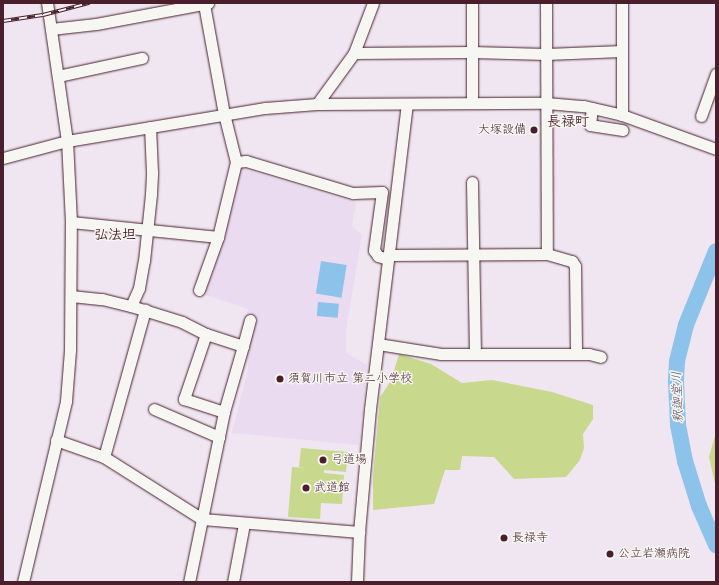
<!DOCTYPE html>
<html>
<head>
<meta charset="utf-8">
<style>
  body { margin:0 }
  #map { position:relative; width:719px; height:585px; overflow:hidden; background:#efe6f1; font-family:"Comic Neue","Klee One",sans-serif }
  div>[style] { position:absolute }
  .built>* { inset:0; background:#eadbf1 }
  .green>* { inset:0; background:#c8d88c }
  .water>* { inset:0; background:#8dc3eb; transform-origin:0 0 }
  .river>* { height:16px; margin:-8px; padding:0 8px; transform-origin:8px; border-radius:8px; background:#8dc3eb }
  .roads { filter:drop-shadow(0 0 1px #4a1f2b) drop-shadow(0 0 1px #4a1f2b) }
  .minor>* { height:11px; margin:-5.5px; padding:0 5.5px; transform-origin:5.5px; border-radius:5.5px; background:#f6f6f2 }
  .rail>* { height:4px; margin-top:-2px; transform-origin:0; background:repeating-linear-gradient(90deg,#f6f6f2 0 8px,#4a1f2b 0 16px); box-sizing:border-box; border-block:1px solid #4a1f2b }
  .dots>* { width:11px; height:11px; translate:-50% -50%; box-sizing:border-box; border:2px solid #f6f6f2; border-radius:50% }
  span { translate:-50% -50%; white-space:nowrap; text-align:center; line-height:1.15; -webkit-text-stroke:3px #f6f6f2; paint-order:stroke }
  .poi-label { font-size:12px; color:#4a1f2b }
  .right { translate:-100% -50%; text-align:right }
  .left { translate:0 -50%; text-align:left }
  .water-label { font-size:13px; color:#5e5065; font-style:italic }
  .quarter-label { font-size:14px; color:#4a1f2b; font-weight:700 }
  .frame { position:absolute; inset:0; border:4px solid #4a1f2b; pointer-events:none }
</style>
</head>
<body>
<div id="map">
  <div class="built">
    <div style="clip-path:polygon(233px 166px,356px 203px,352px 226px,362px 235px,346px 330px,346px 353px,367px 365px,359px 445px,232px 433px,248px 369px,246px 317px,248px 309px,203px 294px,235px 194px)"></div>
  </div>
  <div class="green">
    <div style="clip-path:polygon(399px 354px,431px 364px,462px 383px,492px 380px,552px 392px,593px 405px,593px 419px,583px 434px,584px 448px,580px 460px,566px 477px,514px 479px,494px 457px,462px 456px,460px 470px,445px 470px,434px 504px,373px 510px,373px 477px,380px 397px,391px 381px)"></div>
    <div style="clip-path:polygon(716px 432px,716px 488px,709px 457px)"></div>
    <div style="clip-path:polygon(301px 448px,348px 452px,346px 472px,324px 470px,324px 473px,344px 475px,342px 504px,321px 503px,320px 519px,288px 517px,292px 467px,306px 468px,299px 467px)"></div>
  </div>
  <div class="water">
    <div style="left:321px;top:261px;width:26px;height:33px;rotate:9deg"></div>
    <div style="left:318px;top:302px;width:21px;height:14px;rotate:5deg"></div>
  </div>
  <div class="river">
    <div style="left:716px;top:251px;width:80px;rotate:112.1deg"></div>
    <div style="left:686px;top:325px;width:37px;rotate:104deg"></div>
    <div style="left:677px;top:361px;width:21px;rotate:93deg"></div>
    <div style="left:676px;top:382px;width:43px;rotate:87.3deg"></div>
    <div style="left:678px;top:425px;width:37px;rotate:79deg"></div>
    <div style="left:685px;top:461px;width:47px;rotate:72.7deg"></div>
    <div style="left:699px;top:506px;width:43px;rotate:66.4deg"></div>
  </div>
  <div class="roads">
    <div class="minor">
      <div style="left:546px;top:3px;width:251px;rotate:89.8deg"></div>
      <div style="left:51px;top:29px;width:45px;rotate:-6.3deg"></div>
      <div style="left:96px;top:24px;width:114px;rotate:-10.6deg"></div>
      <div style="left:354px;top:53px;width:118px;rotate:-0.5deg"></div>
      <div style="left:472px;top:52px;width:74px;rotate:1.5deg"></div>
      <div style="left:546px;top:54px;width:76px;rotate:-2.3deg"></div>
      <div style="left:58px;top:76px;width:86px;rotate:-12.1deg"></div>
      <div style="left:472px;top:103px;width:100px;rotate:-90deg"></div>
      <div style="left:317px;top:104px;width:63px;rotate:-54deg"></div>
      <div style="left:354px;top:53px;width:53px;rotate:-69.2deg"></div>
      <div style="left:592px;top:108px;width:17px;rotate:97deg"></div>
      <div style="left:590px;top:125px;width:33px;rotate:9deg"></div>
      <div style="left:622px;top:115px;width:112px;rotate:-90deg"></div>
      <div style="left:701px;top:116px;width:45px;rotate:-70.3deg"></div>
      <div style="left:3px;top:158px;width:66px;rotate:-14.9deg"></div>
      <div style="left:67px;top:141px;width:201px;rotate:-9.5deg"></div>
      <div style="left:265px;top:108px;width:52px;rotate:-4.4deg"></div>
      <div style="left:317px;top:104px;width:229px;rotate:-0.3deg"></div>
      <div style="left:546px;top:103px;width:38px;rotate:5deg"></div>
      <div style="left:584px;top:106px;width:39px;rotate:13deg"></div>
      <div style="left:622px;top:115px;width:100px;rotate:19.9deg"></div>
      <div style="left:236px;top:162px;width:10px;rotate:-6deg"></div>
      <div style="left:246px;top:161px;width:112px;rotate:16.7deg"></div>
      <div style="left:353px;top:193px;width:29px;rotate:-2deg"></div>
      <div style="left:382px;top:192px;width:59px;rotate:97.9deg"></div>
      <div style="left:374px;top:250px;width:7px;rotate:56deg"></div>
      <div style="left:378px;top:256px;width:10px;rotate:17deg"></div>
      <div style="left:472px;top:182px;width:171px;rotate:89deg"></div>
      <div style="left:71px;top:222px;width:148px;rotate:5.8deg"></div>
      <div style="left:389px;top:255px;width:158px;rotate:-0.4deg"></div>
      <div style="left:547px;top:254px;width:26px;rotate:16deg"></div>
      <div style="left:572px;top:261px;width:6px;rotate:59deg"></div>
      <div style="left:575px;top:266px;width:88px;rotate:89.3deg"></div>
      <div style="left:199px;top:290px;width:56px;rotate:-70.3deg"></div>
      <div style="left:218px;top:237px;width:77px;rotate:-76.5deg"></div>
      <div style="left:236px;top:162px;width:49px;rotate:-104deg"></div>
      <div style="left:224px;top:114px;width:112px;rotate:-100.3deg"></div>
      <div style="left:71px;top:296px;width:31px;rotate:6deg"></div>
      <div style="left:102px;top:299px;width:30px;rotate:14deg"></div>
      <div style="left:131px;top:306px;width:53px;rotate:17.4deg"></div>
      <div style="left:182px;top:322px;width:27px;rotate:27deg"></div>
      <div style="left:206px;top:334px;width:39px;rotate:18deg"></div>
      <div style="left:243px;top:346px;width:69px;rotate:106.1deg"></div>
      <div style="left:224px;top:412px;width:174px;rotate:101.6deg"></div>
      <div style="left:131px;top:306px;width:20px;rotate:-66deg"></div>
      <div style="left:139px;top:288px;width:27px;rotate:-80deg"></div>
      <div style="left:144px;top:261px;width:67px;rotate:-84deg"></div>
      <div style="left:151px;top:194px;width:22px;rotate:-87deg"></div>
      <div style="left:152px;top:172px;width:45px;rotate:-92.5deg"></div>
      <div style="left:206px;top:334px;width:69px;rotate:108.7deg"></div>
      <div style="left:184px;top:399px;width:42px;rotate:18deg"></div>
      <div style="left:378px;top:344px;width:64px;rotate:9deg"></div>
      <div style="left:441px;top:354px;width:148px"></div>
      <div style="left:589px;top:354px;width:12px;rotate:14deg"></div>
      <div style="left:243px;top:346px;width:27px;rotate:-75deg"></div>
      <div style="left:154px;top:409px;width:71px;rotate:23.3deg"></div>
      <div style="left:56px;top:440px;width:51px;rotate:19.5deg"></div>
      <div style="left:104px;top:457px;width:116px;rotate:32.3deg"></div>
      <div style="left:202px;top:519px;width:158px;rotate:4.7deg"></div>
      <div style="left:104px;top:457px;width:153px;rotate:-74.4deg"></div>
      <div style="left:23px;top:582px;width:186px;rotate:-76.6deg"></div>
      <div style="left:66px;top:401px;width:51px;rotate:-85.5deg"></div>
      <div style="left:70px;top:350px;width:128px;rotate:-89.6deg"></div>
      <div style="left:71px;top:222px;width:81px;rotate:-92.8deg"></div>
      <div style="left:67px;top:141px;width:139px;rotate:-98.2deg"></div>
      <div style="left:233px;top:582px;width:59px;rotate:-79.3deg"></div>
      <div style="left:357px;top:582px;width:50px;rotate:-87.7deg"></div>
      <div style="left:359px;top:532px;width:123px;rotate:-84.9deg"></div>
      <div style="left:370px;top:409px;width:306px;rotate:-83.1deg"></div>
    </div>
  </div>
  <div class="rail">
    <div style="left:3px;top:21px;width:40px;rotate:-8.5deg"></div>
    <div style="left:43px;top:15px;width:48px;rotate:-14.6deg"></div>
  </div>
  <div class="dots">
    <div style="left:534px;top:130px;background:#4a1f2b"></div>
    <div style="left:280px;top:379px;background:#4a1f2b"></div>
    <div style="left:323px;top:460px;background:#4a1f2b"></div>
    <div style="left:306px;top:488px;background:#4a1f2b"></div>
    <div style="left:504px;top:538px;background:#4a1f2b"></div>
    <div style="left:610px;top:554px;background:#4a1f2b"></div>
  </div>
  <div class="poi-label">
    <span class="right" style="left:526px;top:130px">大塚設備</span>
    <span class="left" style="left:288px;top:379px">須賀川市立 第二小学校</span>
    <span class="left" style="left:331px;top:460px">弓道場</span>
    <span class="left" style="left:314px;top:488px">武道館</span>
    <span class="left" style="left:512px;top:538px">長禄寺</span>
    <span class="left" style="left:618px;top:554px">公立岩瀬病院</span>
  </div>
  <div class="water-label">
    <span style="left:678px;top:397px;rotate:-92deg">釈迦堂川</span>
  </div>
  <div class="quarter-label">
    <span style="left:568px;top:122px">長禄町</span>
    <span style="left:115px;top:235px">弘法坦</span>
  </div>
  <div class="frame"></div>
</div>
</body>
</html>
